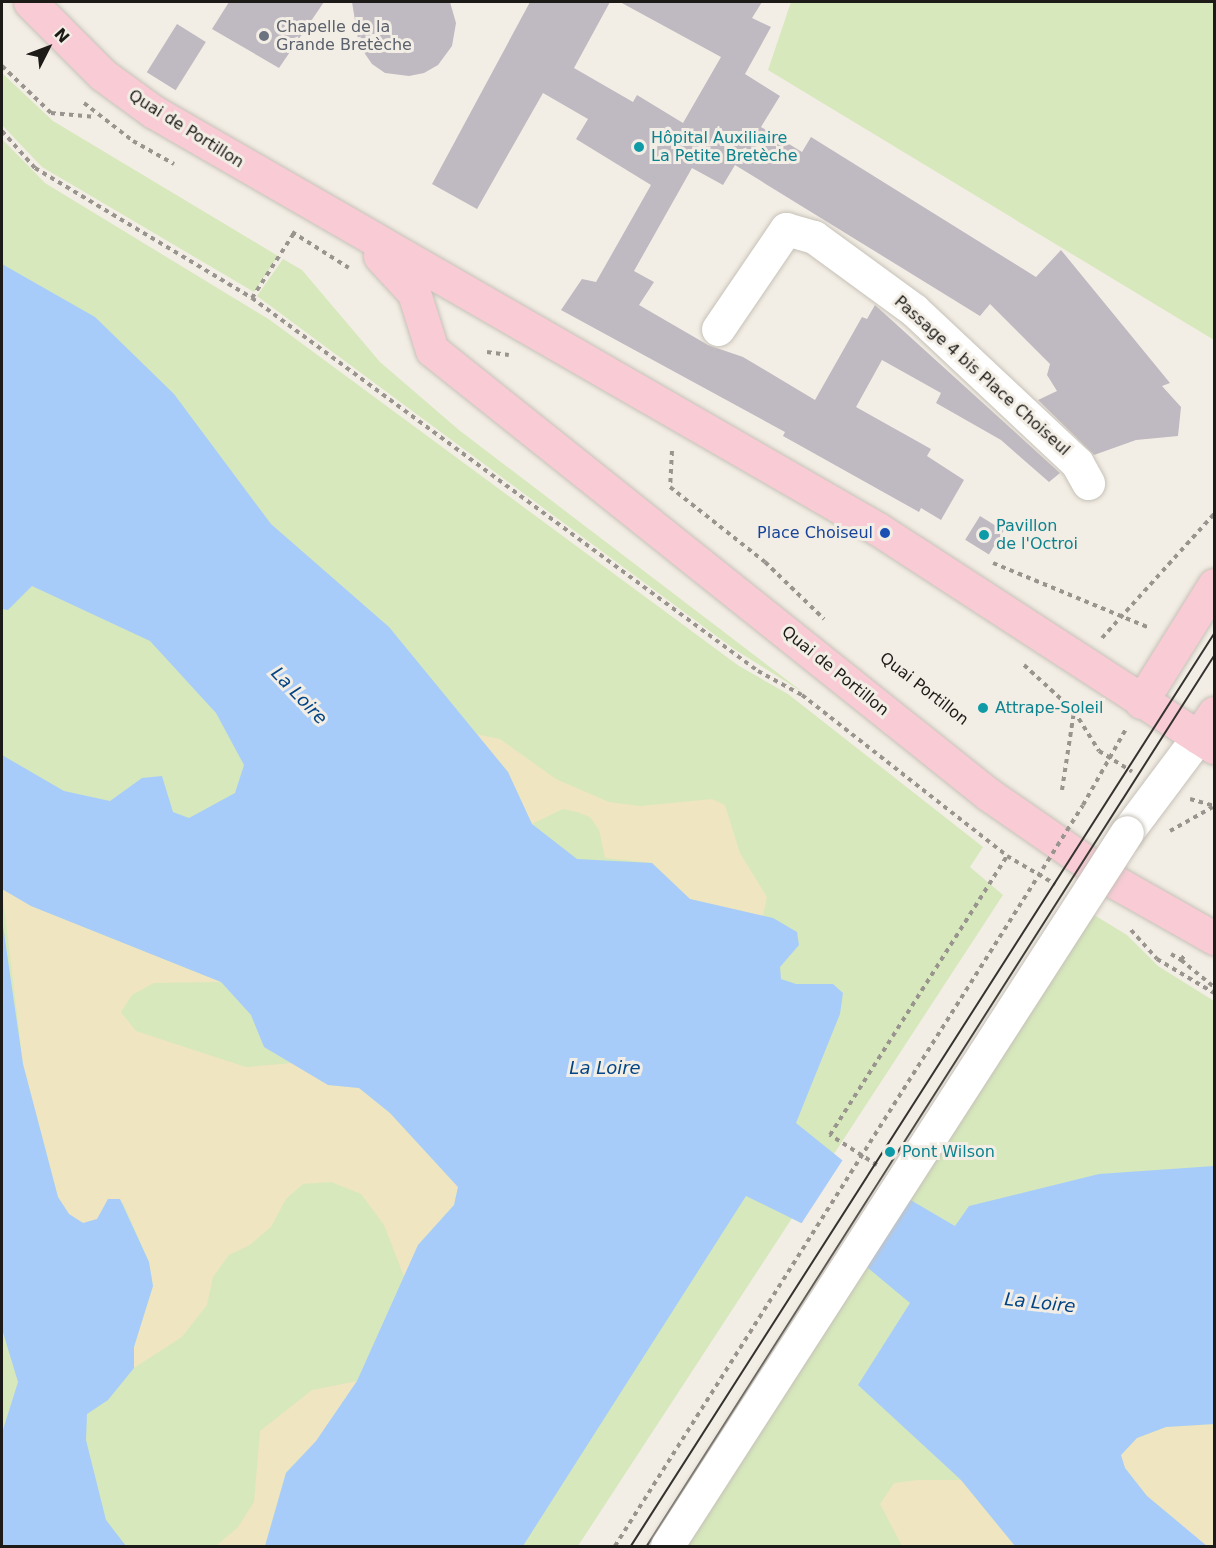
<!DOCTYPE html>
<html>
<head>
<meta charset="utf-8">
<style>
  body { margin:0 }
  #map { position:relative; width:1216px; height:1548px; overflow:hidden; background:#f3eee5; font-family:"DejaVu Sans",sans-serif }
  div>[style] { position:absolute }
  .green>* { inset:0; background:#d6e8bc }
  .sand>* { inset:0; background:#efe5c0 }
  .water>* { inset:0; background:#a8ccfa }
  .pier>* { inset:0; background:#f3eee5; transform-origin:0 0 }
  .building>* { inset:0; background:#bfb9c1; transform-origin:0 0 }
  .path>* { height:4px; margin-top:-2px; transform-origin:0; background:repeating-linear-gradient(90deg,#99958e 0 4.5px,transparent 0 9px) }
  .roads { filter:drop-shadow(0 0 2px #c6c1b8) drop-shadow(0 0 2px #c6c1b8) }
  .minor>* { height:33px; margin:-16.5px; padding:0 16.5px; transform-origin:16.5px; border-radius:16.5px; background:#fff }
  .major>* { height:33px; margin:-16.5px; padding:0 16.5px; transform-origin:16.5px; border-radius:16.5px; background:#f8cbd5 }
  .tram>* { height:1.5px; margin:-0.75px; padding:0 0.75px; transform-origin:0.75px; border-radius:0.75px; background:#35332f }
  .path-bridge>* { height:4px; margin-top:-2px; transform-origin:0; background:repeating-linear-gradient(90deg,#99958e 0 4.5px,transparent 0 9px) }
  .bridges { filter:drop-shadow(0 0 2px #c6c1b8) drop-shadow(0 0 2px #c6c1b8) }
  .minor-bridge>* { height:33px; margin:-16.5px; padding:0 16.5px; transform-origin:16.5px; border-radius:16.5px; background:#fff }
  .dots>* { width:16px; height:16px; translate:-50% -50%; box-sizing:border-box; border:3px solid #f3eee5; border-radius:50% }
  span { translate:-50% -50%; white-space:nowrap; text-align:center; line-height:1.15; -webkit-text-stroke:6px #f3eee5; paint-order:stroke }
  .worship-label { font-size:16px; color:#5b616d }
  .left { translate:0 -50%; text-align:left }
  .street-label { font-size:16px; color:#1d1b18 }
  .culture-label { font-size:16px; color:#0d838f }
  .transit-label { font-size:16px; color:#164399 }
  .right { translate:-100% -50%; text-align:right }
  .water-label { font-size:18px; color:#024485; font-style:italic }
  .frame { position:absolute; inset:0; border:3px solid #1d1b18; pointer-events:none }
  .north { position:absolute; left:18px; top:18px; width:60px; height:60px; -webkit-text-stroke:4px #f3eee5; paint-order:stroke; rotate:48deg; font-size:16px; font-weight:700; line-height:24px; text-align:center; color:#1d1b18 }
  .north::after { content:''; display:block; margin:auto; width:21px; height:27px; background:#1d1b18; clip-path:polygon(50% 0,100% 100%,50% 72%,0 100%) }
</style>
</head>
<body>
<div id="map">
  <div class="green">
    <div style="clip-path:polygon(791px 2px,1214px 2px,1214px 340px,768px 70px)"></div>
    <div style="clip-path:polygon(2px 73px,53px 121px,278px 256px,254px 292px,42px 167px,2px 125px)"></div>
    <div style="clip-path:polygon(2px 139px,45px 183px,270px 320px,739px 666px,788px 694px,983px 847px,970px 867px,1003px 895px,578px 1546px,2px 1546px)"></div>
    <div style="clip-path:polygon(283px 259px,302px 270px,380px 362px,459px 430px,804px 693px,734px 649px,257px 296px)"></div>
    <div style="clip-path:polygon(1086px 910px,1127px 935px,1158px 966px,1214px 1001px,1214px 1433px,1175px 1546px,655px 1546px)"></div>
  </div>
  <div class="sand">
    <div style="clip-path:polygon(476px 734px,500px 739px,556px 779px,609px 802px,640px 806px,712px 799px,725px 805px,740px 853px,767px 897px,763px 916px,690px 899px,652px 863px,605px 858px,599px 830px,590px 817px,577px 812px,563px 809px,532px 824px,508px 772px)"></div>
    <div style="clip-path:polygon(2px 889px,31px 906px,221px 982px,154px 983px,132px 995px,121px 1012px,136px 1031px,246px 1067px,292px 1063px,328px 1085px,359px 1088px,390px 1113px,458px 1187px,454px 1205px,418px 1245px,405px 1279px,384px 1225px,361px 1194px,331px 1182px,303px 1184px,286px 1199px,271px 1227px,250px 1245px,229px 1255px,213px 1277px,207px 1305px,182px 1337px,134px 1368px,134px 1347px,153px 1286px,149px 1262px,123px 1203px,108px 1199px,97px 1220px,83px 1223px,69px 1214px,58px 1197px,23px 1064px)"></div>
    <div style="clip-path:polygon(357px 1381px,316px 1442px,286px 1472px,265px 1546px,216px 1546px,238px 1527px,254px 1502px,260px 1431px,312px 1390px)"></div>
    <div style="clip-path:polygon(1214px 1424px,1214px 1546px,1207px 1546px,1147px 1496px,1125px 1468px,1121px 1455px,1137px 1438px,1166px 1427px)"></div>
    <div style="clip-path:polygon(918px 1480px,961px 1480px,1015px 1546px,902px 1546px,880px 1504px,894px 1483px)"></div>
  </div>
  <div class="water">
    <div style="clip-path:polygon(2px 264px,95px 317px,174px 394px,271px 524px,389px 627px,508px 772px,532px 824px,577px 859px,652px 863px,690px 899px,773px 918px,797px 932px,799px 945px,780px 967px,781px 979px,796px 984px,833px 984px,843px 993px,840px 1014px,796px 1123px,842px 1160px,955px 1226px,969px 1206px,1099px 1174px,1214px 1166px,1214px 1424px,1166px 1427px,1137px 1438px,1121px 1455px,1125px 1468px,1147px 1496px,1207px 1546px,1015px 1546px,961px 1480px,858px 1385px,910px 1303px,862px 1263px,803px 1224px,746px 1196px,523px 1546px,265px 1546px,286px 1473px,316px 1441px,357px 1381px,418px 1245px,454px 1205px,458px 1187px,390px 1113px,359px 1088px,328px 1085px,264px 1047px,251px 1015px,221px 982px,31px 906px,2px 889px,2px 755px,64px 791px,110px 801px,142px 778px,162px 776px,173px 812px,189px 818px,235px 793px,244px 765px,216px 713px,150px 641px,32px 586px,8px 610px,2px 609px)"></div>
    <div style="clip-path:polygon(2px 919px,23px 1064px,58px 1197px,69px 1214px,83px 1223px,97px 1219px,108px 1199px,120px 1199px,149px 1262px,153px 1286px,134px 1347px,134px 1368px,108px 1400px,87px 1414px,86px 1440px,106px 1520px,126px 1546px,2px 1546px,2px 1433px,18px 1382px,2px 1329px)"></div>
  </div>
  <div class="pier">
    <div style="left:844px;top:1158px;width:72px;height:80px;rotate:33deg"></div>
  </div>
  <div class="building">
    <div style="clip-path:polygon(229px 2px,324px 2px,279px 68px,212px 29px)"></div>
    <div style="clip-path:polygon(352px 2px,450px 2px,456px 23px,452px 46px,438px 65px,424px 73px,409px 76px,385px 73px,372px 64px,359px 45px)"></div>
    <div style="clip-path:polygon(530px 2px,610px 2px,574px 68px,633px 102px,637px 95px,683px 123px,721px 57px,620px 2px,762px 2px,752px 18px,771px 27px,745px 74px,780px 96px,761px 127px,802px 152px,811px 137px,1036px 277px,1061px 250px,1170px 383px,1162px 386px,1181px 407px,1178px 436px,1136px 440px,1094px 455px,1038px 400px,1057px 391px,1047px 375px,1050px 364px,990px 304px,980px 316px,735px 165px,723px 185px,692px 168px,634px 271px,654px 282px,639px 305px,708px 345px,743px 357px,815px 400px,862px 317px,867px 319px,875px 305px,1060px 473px,1049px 482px,1001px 440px,936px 403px,941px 393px,882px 360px,856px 407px,931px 449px,927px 456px,964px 480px,941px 520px,921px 508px,919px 512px,783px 436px,785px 432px,561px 310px,582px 279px,596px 282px,651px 185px,576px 139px,588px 119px,543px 93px,477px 209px,432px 184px)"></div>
    <div style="left:177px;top:24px;width:34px;height:57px;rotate:32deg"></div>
    <div style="left:980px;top:516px;width:28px;height:28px;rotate:32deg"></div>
  </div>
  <div class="path">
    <div style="left:2px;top:66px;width:68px;rotate:43.8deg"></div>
    <div style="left:51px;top:113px;width:45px;rotate:5.1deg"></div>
    <div style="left:84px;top:103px;width:62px;rotate:37.8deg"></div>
    <div style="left:133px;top:141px;width:47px;rotate:29.3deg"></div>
    <div style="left:2px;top:131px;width:50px;rotate:48.3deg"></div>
    <div style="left:35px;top:168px;width:253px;rotate:30.9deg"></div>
    <div style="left:252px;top:298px;width:629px;rotate:36.4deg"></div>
    <div style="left:758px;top:671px;width:50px;rotate:28.6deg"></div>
    <div style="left:802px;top:695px;width:261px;rotate:38.1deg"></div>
    <div style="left:1007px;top:856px;width:56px;rotate:30.3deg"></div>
    <div style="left:292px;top:232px;width:67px;rotate:32.3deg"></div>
    <div style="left:252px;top:298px;width:77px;rotate:-57.1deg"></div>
    <div style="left:487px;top:352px;width:22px;rotate:8deg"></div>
    <div style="left:672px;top:451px;width:36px;rotate:93deg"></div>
    <div style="left:670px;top:487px;width:121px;rotate:38.3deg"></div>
    <div style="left:765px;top:562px;width:82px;rotate:44deg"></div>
    <div style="left:993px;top:563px;width:170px;rotate:22.5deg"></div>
    <div style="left:1102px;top:638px;width:167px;rotate:-47.9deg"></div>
    <div style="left:1024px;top:665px;width:68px;rotate:42.6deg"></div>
    <div style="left:1074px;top:711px;width:47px;rotate:58deg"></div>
    <div style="left:1099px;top:751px;width:39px;rotate:32deg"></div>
    <div style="left:1062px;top:790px;width:79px;rotate:-81.3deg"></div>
    <div style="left:1190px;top:799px;width:25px;rotate:16deg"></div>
    <div style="left:1083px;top:805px;width:87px;rotate:-60.5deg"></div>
    <div style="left:1170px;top:831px;width:49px;rotate:-29.2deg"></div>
    <div style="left:1131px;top:930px;width:39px;rotate:48deg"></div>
    <div style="left:1157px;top:959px;width:66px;rotate:30.8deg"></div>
    <div style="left:1171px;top:954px;width:12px;rotate:31deg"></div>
    <div style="left:1181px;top:960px;width:5px;rotate:-53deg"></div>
    <div style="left:1181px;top:960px;width:43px;rotate:39.3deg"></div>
    <div style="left:877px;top:1165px;width:56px;rotate:-147.4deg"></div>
    <div style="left:830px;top:1135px;width:330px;rotate:-57.6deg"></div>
  </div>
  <div class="roads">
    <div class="minor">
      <div style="left:718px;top:329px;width:121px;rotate:-55.8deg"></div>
      <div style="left:786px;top:229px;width:29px;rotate:16deg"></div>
      <div style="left:814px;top:237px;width:124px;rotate:36.1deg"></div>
      <div style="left:914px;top:310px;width:224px;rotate:43.2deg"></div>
      <div style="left:1077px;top:463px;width:23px;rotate:61deg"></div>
      <div style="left:1127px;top:832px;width:119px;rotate:-53.2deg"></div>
    </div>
    <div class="major">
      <div style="left:30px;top:2px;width:103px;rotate:45deg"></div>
      <div style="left:103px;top:75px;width:63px;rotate:36deg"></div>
      <div style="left:154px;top:112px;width:836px;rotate:29.94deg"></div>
      <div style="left:878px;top:529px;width:401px;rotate:33deg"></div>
      <div style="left:380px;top:256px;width:50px;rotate:47.4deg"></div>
      <div style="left:414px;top:293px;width:60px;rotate:72.5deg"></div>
      <div style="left:432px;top:350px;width:712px;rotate:38.61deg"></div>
      <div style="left:988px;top:794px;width:155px;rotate:34.7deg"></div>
      <div style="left:1115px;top:882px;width:114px;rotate:29.5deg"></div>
      <div style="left:1141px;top:702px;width:138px;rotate:-58deg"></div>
      <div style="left:1198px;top:737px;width:29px;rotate:-56deg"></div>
    </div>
  </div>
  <div class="tram">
    <div style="left:631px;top:1546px;width:1082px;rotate:-57.41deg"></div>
    <div style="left:647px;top:1546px;width:1055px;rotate:-57.5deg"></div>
  </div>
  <div class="path-bridge">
    <div style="left:615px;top:1546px;width:876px;rotate:-57.72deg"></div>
  </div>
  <div class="bridges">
    <div class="minor-bridge">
      <div style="left:667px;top:1546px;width:849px;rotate:-57.21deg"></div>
    </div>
  </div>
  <div class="dots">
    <div style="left:264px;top:36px;background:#6b7280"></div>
    <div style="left:639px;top:147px;background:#0f9aa8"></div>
    <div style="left:885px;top:533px;background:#1a4fb4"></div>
    <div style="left:984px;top:535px;background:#0f9aa8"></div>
    <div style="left:983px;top:708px;background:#0f9aa8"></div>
    <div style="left:890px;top:1152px;background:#0f9aa8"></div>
  </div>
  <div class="worship-label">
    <span class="left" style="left:276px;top:36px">Chapelle de la<br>Grande Bretèche</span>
  </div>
  <div class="street-label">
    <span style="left:186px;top:129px;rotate:32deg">Quai de Portillon</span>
    <span style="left:982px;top:376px;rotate:42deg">Passage 4 bis Place Choiseul</span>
    <span style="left:835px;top:671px;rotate:39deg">Quai de Portillon</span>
    <span style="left:924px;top:689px;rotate:38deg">Quai Portillon</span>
  </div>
  <div class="culture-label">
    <span class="left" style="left:651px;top:147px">Hôpital Auxiliaire<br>La Petite Bretèche</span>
    <span class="left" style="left:996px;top:535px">Pavillon<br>de l'Octroi</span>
    <span class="left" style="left:995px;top:708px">Attrape-Soleil</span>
    <span class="left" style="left:902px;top:1152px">Pont Wilson</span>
  </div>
  <div class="transit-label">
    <span class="right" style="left:873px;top:533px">Place Choiseul</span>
  </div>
  <div class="water-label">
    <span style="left:299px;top:696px;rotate:46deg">La Loire</span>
    <span style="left:605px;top:1068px">La Loire</span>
    <span style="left:1040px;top:1303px;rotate:6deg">La Loire</span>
  </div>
  <div class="frame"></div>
  <div class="north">N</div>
</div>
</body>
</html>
